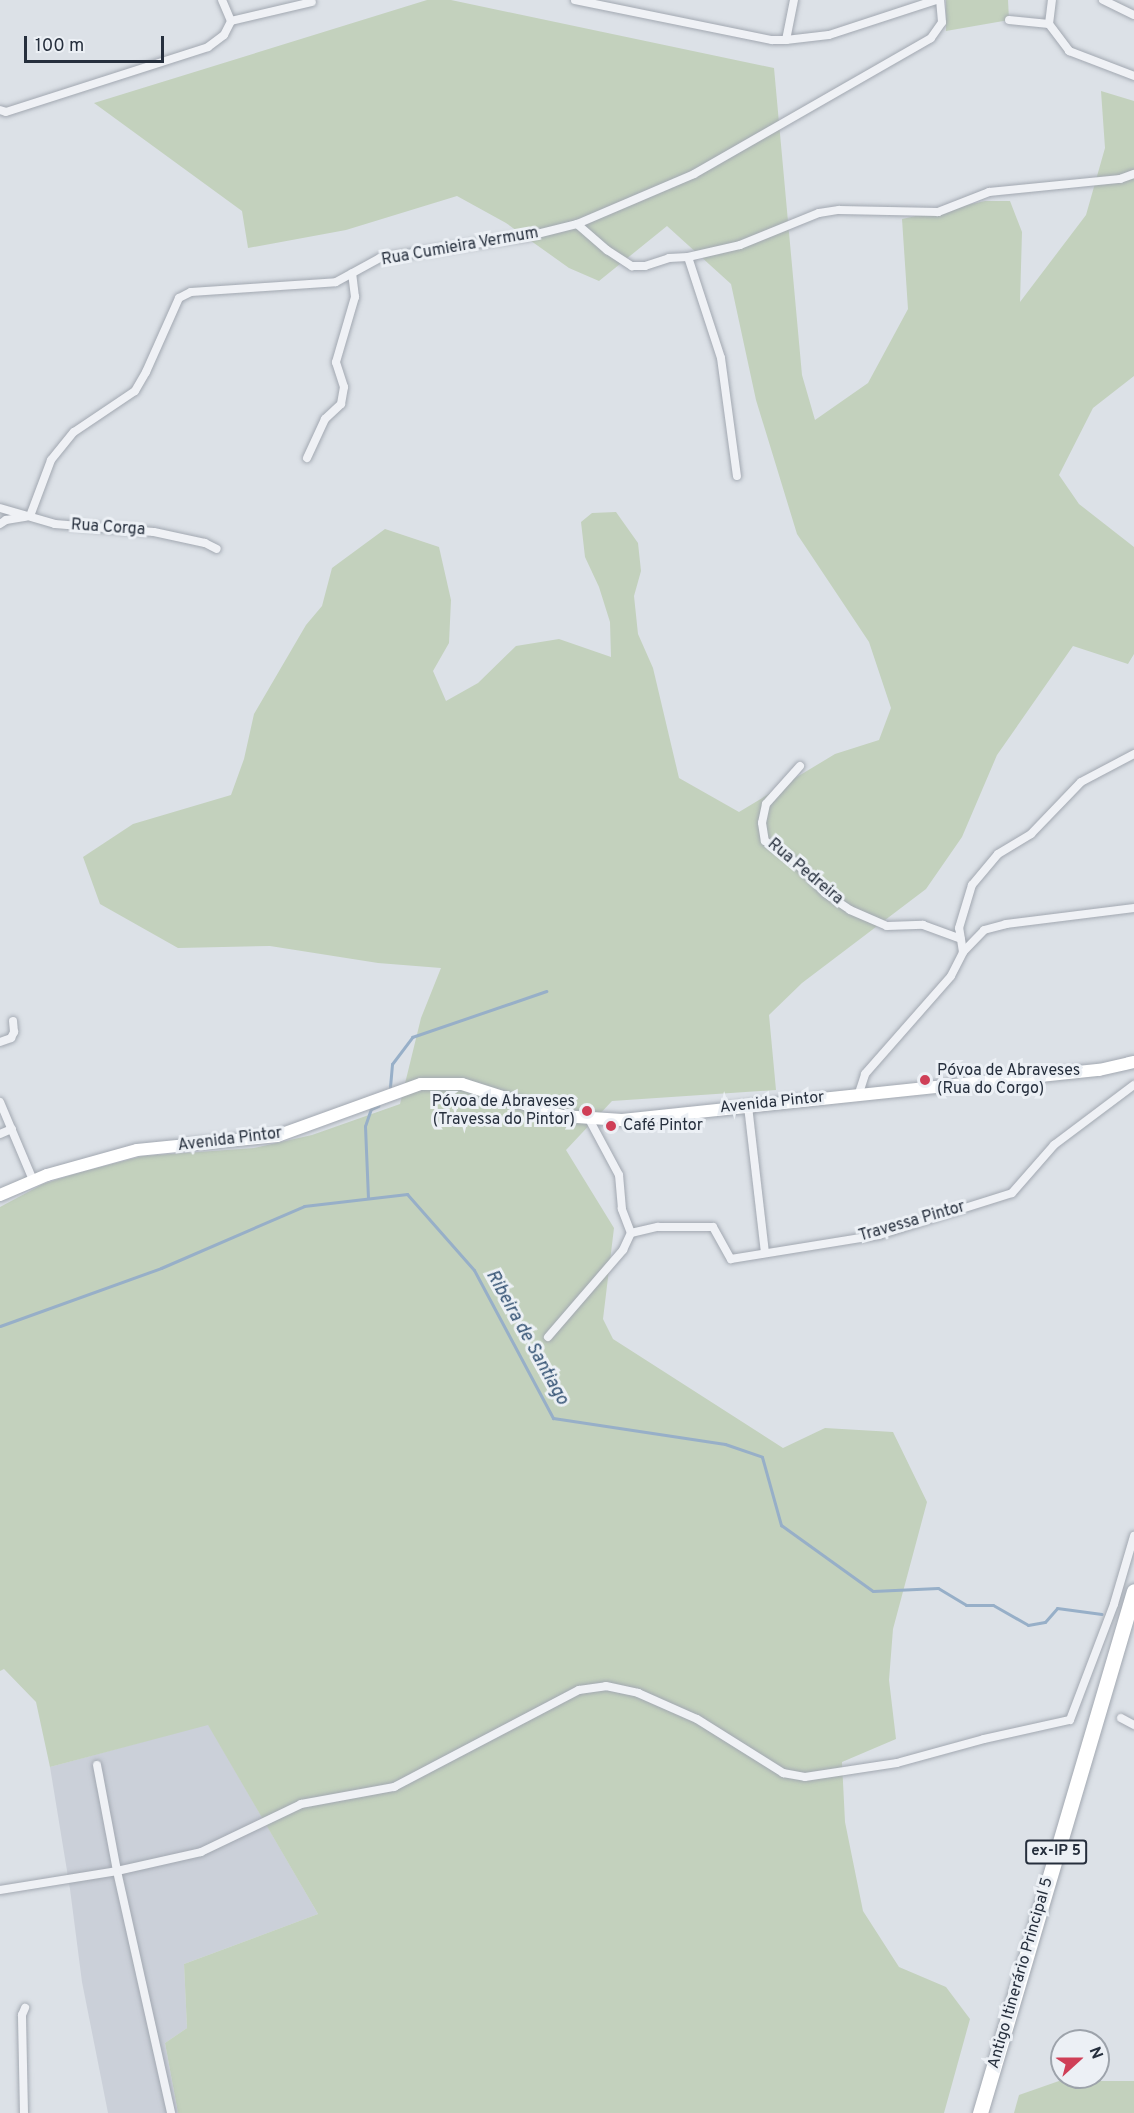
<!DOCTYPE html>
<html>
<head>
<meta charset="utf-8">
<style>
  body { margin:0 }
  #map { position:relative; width:1134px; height:2113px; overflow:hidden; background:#dce1e7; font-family:Overpass,sans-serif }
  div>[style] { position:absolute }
  .built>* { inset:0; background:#cbd0d9 }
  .green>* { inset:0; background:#c3d1bd }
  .stream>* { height:3px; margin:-1.5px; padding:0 1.5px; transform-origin:1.5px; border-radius:1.5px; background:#97afc8 }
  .roads { filter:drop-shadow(0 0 2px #a2a8b1) drop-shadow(0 0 2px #a2a8b1) }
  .street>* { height:8px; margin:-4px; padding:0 4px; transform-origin:4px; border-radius:4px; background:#eff1f5 }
  .secondary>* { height:12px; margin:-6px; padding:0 6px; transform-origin:6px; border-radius:6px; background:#fff }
  .highway>* { height:15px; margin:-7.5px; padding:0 7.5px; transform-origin:7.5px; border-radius:7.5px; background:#fff }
  .dots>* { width:16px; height:16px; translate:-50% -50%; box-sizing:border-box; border:3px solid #ecf0f5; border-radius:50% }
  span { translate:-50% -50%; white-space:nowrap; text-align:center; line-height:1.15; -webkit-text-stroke:6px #ecf0f5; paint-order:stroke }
  .shield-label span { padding:2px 4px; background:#ecf0f5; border:2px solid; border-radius:4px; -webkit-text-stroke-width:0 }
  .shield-label { font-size:15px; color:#262f3d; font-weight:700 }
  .street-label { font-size:16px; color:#262f3d }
  .poi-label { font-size:16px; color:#262f3d }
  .left { translate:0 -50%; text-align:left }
  .right { translate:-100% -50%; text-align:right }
  .water-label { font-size:18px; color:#304f71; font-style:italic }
  .north { position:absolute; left:1050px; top:2029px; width:60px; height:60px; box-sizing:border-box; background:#ecf0f5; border:2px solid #9da3ab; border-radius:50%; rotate:69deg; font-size:16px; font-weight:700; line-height:24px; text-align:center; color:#262f3d }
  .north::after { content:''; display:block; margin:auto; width:21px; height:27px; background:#cf3f57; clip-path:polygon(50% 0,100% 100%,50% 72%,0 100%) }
  .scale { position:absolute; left:24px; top:36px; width:140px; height:27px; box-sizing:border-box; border:3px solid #262f3d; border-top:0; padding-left:8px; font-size:18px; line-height:21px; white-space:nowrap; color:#262f3d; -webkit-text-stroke:4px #ecf0f5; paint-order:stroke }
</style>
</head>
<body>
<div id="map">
  <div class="built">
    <div style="clip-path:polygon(208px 1724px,318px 1914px,184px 1964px,187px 2028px,165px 2043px,178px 2113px,108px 2113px,82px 1982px,70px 1889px,50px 1767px)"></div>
  </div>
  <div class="green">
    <div style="clip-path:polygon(427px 0,451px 0,774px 68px,802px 375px,815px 420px,868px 383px,908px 309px,902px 219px,985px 201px,1010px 201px,1022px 232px,1020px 302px,1086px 215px,1105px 148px,1101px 91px,1134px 101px,1134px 376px,1093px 408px,1059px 475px,1079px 504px,1134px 547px,1134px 654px,1128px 664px,1073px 646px,997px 755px,962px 837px,926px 889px,802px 983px,769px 1015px,776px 1090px,612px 1101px,566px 1150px,614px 1228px,603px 1319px,613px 1339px,783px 1448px,825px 1428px,893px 1432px,927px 1502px,893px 1629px,889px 1680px,896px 1739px,842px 1762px,845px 1822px,863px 1911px,899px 1967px,946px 1987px,970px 2019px,944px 2113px,178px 2113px,165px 2043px,187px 2028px,184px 1964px,318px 1914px,208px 1725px,50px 1767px,36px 1702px,4px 1669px,0 1671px,0 1207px,43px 1184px,81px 1172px,143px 1156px,254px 1148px,312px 1135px,400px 1104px,421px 1018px,441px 968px,378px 963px,270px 946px,178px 948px,100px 904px,83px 857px,133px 824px,231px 795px,244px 759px,254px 714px,306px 625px,322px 606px,332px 568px,385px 529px,439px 547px,451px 600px,449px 643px,433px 671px,446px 701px,478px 683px,516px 646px,559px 639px,611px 657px,610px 622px,599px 587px,585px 557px,581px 522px,592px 513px,616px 512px,638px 543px,641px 571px,634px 596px,638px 634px,653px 668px,679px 778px,739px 812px,835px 754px,879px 740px,891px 708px,869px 642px,797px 534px,756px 400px,731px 284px,667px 226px,599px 281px,569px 268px,506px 223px,457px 196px,346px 230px,248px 248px,242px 211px,94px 103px)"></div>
    <div style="clip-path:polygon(946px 0,1008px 0,1009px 20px,946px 31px)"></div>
    <div style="clip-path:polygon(1059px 2081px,1134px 2081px,1134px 2113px,1014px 2113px,1019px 2095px)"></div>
  </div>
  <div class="stream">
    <div style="left:390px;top:1087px;width:23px;rotate:-85deg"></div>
    <div style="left:392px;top:1064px;width:34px;rotate:-53deg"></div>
    <div style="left:412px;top:1037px;width:142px;rotate:-18.9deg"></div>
    <div style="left:368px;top:1198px;width:72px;rotate:-92.4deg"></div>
    <div style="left:365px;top:1126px;width:18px;rotate:-71deg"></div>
    <div style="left:371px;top:1109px;width:8px;rotate:-23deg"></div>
    <div style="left:0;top:1326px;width:171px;rotate:-19.8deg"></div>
    <div style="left:161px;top:1268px;width:156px;rotate:-23.4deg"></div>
    <div style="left:304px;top:1206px;width:104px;rotate:-6.6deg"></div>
    <div style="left:407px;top:1194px;width:101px;rotate:48.6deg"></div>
    <div style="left:474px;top:1270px;width:168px;rotate:61.9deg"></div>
    <div style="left:553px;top:1418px;width:174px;rotate:8.6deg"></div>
    <div style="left:725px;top:1444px;width:39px;rotate:19deg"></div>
    <div style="left:762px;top:1457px;width:71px;rotate:74.4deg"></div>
    <div style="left:781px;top:1525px;width:113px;rotate:35.7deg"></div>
    <div style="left:873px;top:1591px;width:65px;rotate:-2.6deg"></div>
    <div style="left:938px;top:1588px;width:33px;rotate:31deg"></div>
    <div style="left:966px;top:1605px;width:27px"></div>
    <div style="left:993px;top:1605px;width:40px;rotate:29.7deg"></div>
    <div style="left:1028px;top:1625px;width:17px;rotate:-10deg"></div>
    <div style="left:1045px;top:1622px;width:18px;rotate:-49deg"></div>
    <div style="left:1057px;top:1608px;width:45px;rotate:7.6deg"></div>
  </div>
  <div class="roads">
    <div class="street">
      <div style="left:575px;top:0;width:201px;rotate:11.5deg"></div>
      <div style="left:772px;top:40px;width:14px"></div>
      <div style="left:786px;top:40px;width:43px;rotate:-6.6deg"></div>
      <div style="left:829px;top:35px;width:113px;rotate:-18.1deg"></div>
      <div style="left:1103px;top:0;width:34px;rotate:26deg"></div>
      <div style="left:1009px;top:20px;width:40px;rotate:5.7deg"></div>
      <div style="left:231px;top:21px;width:83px;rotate:-13.2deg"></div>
      <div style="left:1049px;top:24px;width:34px;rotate:53deg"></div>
      <div style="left:1069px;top:51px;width:70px;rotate:21deg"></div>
      <div style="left:1049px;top:24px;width:24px;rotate:-83deg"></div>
      <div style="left:786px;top:40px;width:41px;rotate:-78.7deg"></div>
      <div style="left:0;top:110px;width:6px;rotate:18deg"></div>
      <div style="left:6px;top:112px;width:212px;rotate:-17.8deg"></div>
      <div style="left:208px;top:47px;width:20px;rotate:-37deg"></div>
      <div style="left:224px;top:35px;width:16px;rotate:-63deg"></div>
      <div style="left:231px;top:21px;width:23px;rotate:-113deg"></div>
      <div style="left:577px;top:224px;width:40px;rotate:41deg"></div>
      <div style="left:607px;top:250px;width:30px;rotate:33deg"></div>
      <div style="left:632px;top:266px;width:13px"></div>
      <div style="left:645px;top:266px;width:25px;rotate:-18deg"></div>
      <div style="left:669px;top:258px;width:19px;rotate:-3deg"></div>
      <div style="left:688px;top:257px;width:53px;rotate:-13deg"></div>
      <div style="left:740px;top:245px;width:85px;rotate:-22.1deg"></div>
      <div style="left:819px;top:213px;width:20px;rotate:-9deg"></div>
      <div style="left:839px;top:210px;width:99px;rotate:1.2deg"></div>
      <div style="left:938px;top:212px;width:55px;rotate:-21.4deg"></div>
      <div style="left:989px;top:192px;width:132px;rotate:-5.7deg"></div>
      <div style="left:1120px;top:179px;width:15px;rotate:-20deg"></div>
      <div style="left:688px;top:257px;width:106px;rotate:71.9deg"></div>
      <div style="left:721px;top:358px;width:119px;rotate:82.3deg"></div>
      <div style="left:307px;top:458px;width:43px;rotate:-65.2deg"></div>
      <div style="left:325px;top:419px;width:22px;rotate:-43deg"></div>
      <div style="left:341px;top:404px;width:17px;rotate:-80deg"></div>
      <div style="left:344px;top:387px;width:26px;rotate:-108deg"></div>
      <div style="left:336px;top:362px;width:68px;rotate:-73.7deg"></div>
      <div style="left:355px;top:297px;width:24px;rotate:-97deg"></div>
      <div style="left:0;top:508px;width:57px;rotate:16.2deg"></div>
      <div style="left:55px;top:524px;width:99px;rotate:4.6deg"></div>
      <div style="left:154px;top:532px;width:52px;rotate:12.2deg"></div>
      <div style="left:205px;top:543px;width:13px;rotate:27deg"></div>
      <div style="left:30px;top:516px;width:60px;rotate:-69.4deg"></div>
      <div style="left:51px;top:460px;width:36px;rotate:-51deg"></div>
      <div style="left:74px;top:432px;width:73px;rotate:-33.9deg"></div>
      <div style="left:135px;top:391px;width:22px;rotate:-60deg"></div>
      <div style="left:146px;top:372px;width:81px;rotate:-66deg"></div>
      <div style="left:179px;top:298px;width:13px;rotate:-27deg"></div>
      <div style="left:191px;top:292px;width:145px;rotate:-3.9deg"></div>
      <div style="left:336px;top:282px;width:50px;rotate:-28.6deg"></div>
      <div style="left:380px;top:258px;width:151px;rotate:-8.4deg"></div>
      <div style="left:529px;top:236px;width:49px;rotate:-14deg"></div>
      <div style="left:577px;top:224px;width:127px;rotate:-23.1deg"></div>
      <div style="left:694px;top:174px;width:273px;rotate:-29.8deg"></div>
      <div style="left:931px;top:38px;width:19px;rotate:-55deg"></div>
      <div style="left:942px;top:22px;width:22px;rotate:-95deg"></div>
      <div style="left:0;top:524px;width:7px;rotate:-34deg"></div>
      <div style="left:6px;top:520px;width:20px;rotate:-9deg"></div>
      <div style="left:800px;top:766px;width:51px;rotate:131.8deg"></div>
      <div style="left:766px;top:804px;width:19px;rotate:102deg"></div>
      <div style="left:762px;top:823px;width:18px;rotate:81deg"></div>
      <div style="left:765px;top:841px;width:38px;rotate:35deg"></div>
      <div style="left:796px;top:863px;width:42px;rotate:46deg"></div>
      <div style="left:825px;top:893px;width:30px;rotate:34deg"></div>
      <div style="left:850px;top:910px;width:40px;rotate:23.4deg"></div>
      <div style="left:887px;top:926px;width:36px;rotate:-2deg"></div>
      <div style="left:923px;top:925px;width:40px;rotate:20.2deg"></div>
      <div style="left:963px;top:952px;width:30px;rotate:-46deg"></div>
      <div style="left:984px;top:930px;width:23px;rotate:-15deg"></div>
      <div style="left:1006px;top:924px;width:129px;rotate:-7.1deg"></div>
      <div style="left:0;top:1042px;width:12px;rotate:-20deg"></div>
      <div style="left:11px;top:1038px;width:7px;rotate:-63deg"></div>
      <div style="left:14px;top:1032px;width:11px;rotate:-95deg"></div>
      <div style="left:859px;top:1093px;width:20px;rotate:-72deg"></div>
      <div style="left:865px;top:1074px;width:130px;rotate:-48.7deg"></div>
      <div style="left:951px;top:976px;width:27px;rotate:-63deg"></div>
      <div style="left:963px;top:952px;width:24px;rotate:-99deg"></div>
      <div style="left:959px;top:928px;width:45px;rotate:-73.2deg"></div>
      <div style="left:972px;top:885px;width:40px;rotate:-50deg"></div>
      <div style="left:998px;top:854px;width:39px;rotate:-31deg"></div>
      <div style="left:1031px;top:834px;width:72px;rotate:-46.1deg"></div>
      <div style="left:1081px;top:782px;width:60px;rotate:-27.8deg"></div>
      <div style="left:0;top:1102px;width:85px;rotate:67.1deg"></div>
      <div style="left:748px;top:1106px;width:148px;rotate:83.4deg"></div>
      <div style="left:0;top:1134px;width:13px;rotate:-23deg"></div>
      <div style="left:631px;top:1233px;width:28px;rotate:-13deg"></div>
      <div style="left:658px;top:1227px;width:55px"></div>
      <div style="left:713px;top:1227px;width:37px;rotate:61deg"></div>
      <div style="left:731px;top:1259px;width:150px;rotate:-9.2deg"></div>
      <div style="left:879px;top:1235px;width:139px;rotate:-17.5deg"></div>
      <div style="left:1012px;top:1193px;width:64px;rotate:-48.8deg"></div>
      <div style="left:1054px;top:1145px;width:100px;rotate:-36.9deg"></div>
      <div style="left:548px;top:1337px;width:115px;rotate:-49.2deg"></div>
      <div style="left:623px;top:1250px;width:19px;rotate:-65deg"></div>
      <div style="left:631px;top:1233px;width:26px;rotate:-111deg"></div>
      <div style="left:622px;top:1209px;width:34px;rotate:-95deg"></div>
      <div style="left:619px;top:1175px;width:64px;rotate:-118.2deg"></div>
      <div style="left:1121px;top:1718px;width:15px;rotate:28deg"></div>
      <div style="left:97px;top:1765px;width:108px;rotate:79.3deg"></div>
      <div style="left:117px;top:1871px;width:248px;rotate:77.4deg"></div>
      <div style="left:0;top:1890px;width:119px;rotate:-9.2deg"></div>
      <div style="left:117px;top:1871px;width:86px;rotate:-12.7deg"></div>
      <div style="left:201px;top:1852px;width:111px;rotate:-25.6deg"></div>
      <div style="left:301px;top:1804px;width:95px;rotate:-10.4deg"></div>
      <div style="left:394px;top:1787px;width:209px;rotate:-27.7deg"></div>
      <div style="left:579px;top:1690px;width:27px;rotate:-8deg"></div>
      <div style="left:606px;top:1686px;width:33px;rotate:12deg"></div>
      <div style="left:638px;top:1693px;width:64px;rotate:23.8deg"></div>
      <div style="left:697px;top:1719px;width:102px;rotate:32.1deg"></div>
      <div style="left:783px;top:1773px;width:22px;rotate:10deg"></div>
      <div style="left:805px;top:1777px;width:93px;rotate:-8.7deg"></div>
      <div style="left:897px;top:1763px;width:90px;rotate:-15.4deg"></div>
      <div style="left:984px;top:1739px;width:88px;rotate:-12.5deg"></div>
      <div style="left:1070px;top:1720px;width:124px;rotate:-69.2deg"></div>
      <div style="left:1114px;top:1604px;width:71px;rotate:-73.6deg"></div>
      <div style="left:24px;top:2113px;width:98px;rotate:-91.2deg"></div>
      <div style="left:22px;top:2015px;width:8px;rotate:-67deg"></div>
    </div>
    <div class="secondary">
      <div style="left:0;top:1195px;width:51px;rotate:-23.1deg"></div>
      <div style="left:47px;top:1175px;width:93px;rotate:-15.5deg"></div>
      <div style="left:137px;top:1150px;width:141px;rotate:-5.7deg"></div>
      <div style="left:277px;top:1136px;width:153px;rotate:-19.9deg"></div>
      <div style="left:421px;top:1084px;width:41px"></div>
      <div style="left:462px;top:1084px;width:105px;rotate:17.7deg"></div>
      <div style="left:562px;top:1116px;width:60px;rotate:3.8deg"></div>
      <div style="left:622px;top:1120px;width:480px;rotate:-6deg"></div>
      <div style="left:1099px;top:1070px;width:36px;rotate:-13deg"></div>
    </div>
    <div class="highway">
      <div style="left:980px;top:2113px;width:544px;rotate:-73.56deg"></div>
    </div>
  </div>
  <div class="dots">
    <div style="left:925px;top:1080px;background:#cf3f57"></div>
    <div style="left:587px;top:1111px;background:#cf3f57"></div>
    <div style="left:611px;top:1126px;background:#cf3f57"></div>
  </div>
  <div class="shield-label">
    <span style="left:1056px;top:1852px">ex-IP 5</span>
  </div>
  <div class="street-label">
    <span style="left:460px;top:247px;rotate:-10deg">Rua Cumieira Vermum</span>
    <span style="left:108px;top:528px;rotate:4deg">Rua Corga</span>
    <span style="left:805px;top:872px;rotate:40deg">Rua Pedreira</span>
    <span style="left:772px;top:1103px;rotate:-6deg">Avenida Pintor</span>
    <span style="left:230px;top:1140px;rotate:-7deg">Avenida Pintor</span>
    <span style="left:912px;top:1222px;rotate:-16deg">Travessa Pintor</span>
    <span style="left:1021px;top:1973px;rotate:-74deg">Antigo Itinerário Principal 5</span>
  </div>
  <div class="poi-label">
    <span class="left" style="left:937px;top:1080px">Póvoa de Abraveses<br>(Rua do Corgo)</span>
    <span class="right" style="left:575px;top:1111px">Póvoa de Abraveses<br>(Travessa do Pintor)</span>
    <span class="left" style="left:623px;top:1126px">Café Pintor</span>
  </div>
  <div class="water-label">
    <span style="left:526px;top:1338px;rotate:61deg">Ribeira de Santiago</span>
  </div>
  <div class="north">N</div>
  <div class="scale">100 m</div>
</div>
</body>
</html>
